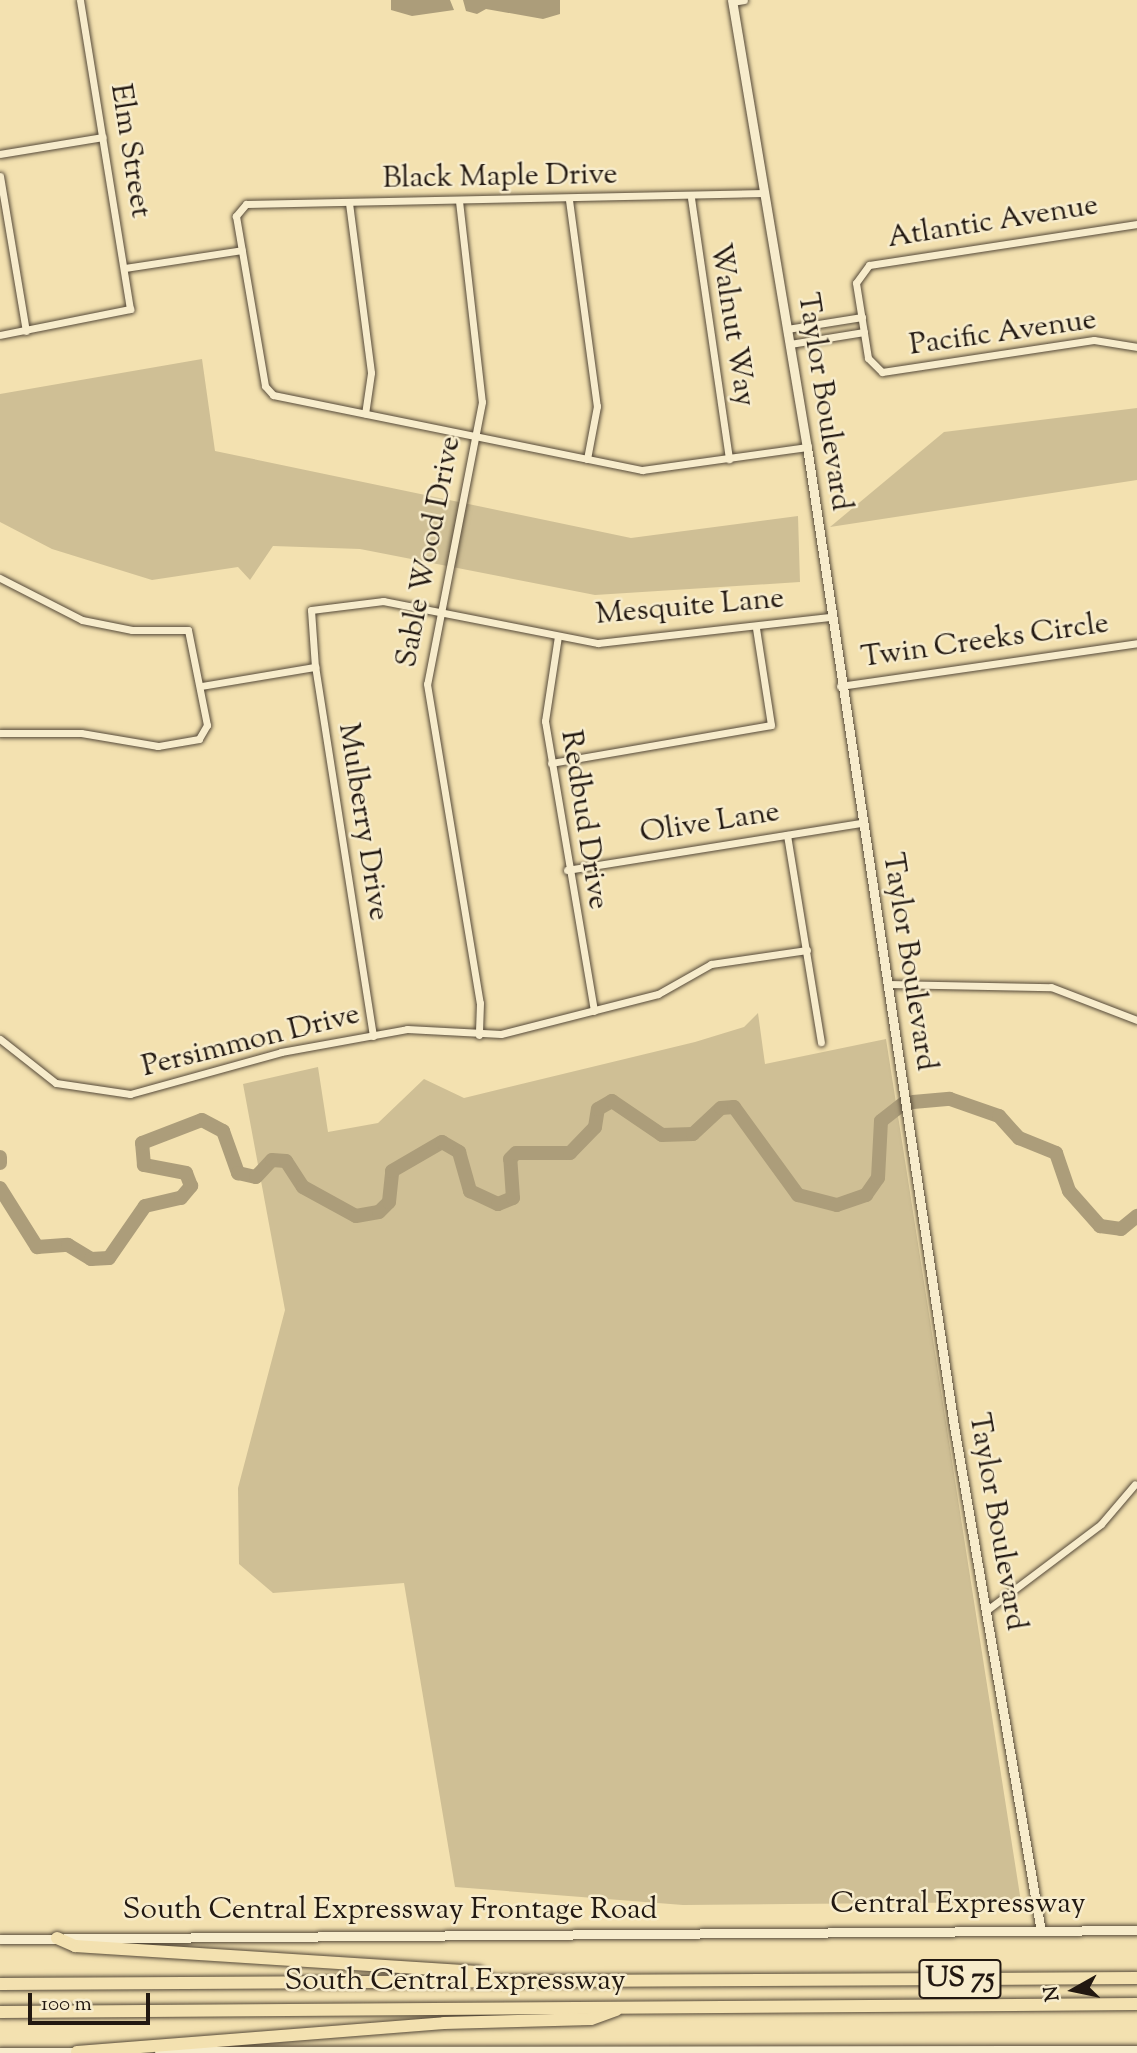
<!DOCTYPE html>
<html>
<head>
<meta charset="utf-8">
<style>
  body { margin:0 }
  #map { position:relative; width:1137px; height:2053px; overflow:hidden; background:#f3e1b0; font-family:"Sorts Mill Goudy",serif }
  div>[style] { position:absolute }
  .green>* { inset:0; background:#cfbf95 }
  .water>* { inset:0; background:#ac9d7a }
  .river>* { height:14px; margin:-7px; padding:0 7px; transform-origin:7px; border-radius:7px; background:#ac9d7a }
  .roads { filter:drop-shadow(0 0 2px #564a39) drop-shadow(0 0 2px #564a39) }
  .minor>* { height:7px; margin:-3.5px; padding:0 3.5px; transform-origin:3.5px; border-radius:3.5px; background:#f7eccc }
  .tertiary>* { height:9px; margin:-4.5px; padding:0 4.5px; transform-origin:4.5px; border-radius:4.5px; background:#f7eccc }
  .motorway>* { height:12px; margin:-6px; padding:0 6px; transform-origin:6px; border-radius:6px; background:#f3e1b0 }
  span { translate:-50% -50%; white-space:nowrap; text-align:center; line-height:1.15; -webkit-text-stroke:5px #f7eccc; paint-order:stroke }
  .shield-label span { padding:2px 5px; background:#f7eccc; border:2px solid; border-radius:5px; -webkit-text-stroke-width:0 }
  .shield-label { font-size:28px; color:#221811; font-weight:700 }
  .street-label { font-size:30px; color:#221811 }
  .north { position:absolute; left:1039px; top:1955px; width:70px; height:70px; -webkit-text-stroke:5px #f7eccc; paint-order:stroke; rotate:261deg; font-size:19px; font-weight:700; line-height:28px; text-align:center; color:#221811 }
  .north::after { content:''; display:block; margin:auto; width:24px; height:32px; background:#221811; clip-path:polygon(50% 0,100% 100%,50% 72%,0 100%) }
  .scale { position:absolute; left:28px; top:1993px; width:122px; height:32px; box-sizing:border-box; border:4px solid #221811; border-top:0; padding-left:9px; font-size:21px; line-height:24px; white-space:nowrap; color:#221811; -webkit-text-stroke:5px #f7eccc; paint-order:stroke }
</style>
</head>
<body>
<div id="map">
  <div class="green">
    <div style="clip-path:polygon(202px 359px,215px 451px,631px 538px,798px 516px,800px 582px,595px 595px,360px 549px,273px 546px,250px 580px,238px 567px,152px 580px,52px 549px,0 522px,0 394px)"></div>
    <div style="clip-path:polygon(1137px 408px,1137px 480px,830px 527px,944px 432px)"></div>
    <div style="clip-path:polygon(758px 1013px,765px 1064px,886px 1039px,1021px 1902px,683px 1905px,455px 1887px,404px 1583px,273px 1593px,239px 1564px,238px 1488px,285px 1310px,243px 1084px,318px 1067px,328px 1132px,378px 1123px,424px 1079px,464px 1098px,695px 1042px,744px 1027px)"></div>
  </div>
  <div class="water">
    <div style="clip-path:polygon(391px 0,450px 0,454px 10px,412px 16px,391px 10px)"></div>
    <div style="clip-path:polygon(463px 0,560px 0,560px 14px,543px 19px,486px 9px,477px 14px,466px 11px)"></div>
  </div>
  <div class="river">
    <div style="left:913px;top:1102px;width:37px;rotate:-5deg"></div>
    <div style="left:950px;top:1099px;width:52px;rotate:19.1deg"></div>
    <div style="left:999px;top:1116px;width:30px;rotate:48deg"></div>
    <div style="left:1019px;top:1138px;width:40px;rotate:22deg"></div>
    <div style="left:1056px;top:1153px;width:40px;rotate:71.1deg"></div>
    <div style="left:1069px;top:1191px;width:47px;rotate:48.5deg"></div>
    <div style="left:1100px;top:1226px;width:21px;rotate:8deg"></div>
    <div style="left:1121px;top:1229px;width:21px;rotate:-39deg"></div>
    <div style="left:0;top:1157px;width:6px;rotate:90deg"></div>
    <div style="left:0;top:1188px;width:70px;rotate:57.9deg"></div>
    <div style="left:37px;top:1247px;width:31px;rotate:-4deg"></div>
    <div style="left:68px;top:1245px;width:27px;rotate:31deg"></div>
    <div style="left:91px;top:1259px;width:18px;rotate:-3deg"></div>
    <div style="left:109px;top:1258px;width:63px;rotate:-55.3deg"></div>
    <div style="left:145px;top:1206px;width:37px;rotate:-13deg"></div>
    <div style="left:181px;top:1198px;width:16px;rotate:-50deg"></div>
    <div style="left:191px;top:1186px;width:14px;rotate:-111deg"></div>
    <div style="left:186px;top:1173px;width:43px;rotate:-169.2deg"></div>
    <div style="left:144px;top:1165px;width:22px;rotate:-95deg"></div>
    <div style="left:142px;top:1143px;width:64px;rotate:-21deg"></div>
    <div style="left:202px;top:1120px;width:24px;rotate:28deg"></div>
    <div style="left:223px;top:1131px;width:45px;rotate:70.3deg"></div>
    <div style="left:238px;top:1173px;width:18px;rotate:13deg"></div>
    <div style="left:256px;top:1177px;width:23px;rotate:-47deg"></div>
    <div style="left:272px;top:1160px;width:14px;rotate:4deg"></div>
    <div style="left:286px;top:1161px;width:31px;rotate:57deg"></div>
    <div style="left:303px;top:1187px;width:60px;rotate:28.7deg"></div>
    <div style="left:356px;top:1216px;width:23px;rotate:-10deg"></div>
    <div style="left:379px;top:1212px;width:14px;rotate:-45deg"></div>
    <div style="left:389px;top:1202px;width:31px;rotate:-84deg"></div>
    <div style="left:392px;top:1171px;width:58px;rotate:-30.1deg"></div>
    <div style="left:442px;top:1142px;width:20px;rotate:30deg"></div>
    <div style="left:459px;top:1152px;width:41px;rotate:74.2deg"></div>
    <div style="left:470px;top:1191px;width:31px;rotate:25deg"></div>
    <div style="left:498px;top:1204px;width:16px;rotate:-22deg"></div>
    <div style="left:513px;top:1198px;width:39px;rotate:-94deg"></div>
    <div style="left:510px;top:1159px;width:8px;rotate:-45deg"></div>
    <div style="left:516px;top:1153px;width:54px"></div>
    <div style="left:570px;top:1153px;width:36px;rotate:-46deg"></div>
    <div style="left:595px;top:1127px;width:18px;rotate:-81deg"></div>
    <div style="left:598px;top:1109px;width:16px;rotate:-30deg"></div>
    <div style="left:612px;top:1101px;width:60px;rotate:34.2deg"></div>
    <div style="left:662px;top:1135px;width:31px;rotate:-2deg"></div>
    <div style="left:693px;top:1134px;width:38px;rotate:-43deg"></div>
    <div style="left:721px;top:1108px;width:13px;rotate:-4deg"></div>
    <div style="left:734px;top:1107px;width:109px;rotate:54deg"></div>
    <div style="left:798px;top:1195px;width:40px;rotate:14.4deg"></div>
    <div style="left:837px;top:1205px;width:31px;rotate:-19deg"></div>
    <div style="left:866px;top:1195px;width:21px;rotate:-55deg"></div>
    <div style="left:878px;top:1178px;width:57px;rotate:-87deg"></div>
    <div style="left:881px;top:1121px;width:28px;rotate:-38deg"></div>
  </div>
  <div class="roads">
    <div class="minor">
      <div style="left:732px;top:2px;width:12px;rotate:-9deg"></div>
      <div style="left:0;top:154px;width:104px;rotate:-9.4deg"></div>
      <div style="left:0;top:176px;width:157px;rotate:80.5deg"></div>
      <div style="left:764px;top:193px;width:518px;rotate:178.78deg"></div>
      <div style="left:246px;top:204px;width:16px;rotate:130deg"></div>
      <div style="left:236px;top:216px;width:172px;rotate:80.3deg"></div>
      <div style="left:265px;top:386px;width:12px;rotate:48deg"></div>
      <div style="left:273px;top:395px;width:377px;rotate:11.5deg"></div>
      <div style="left:642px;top:470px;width:167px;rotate:-7.9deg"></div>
      <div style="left:691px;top:198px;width:264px;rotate:81.7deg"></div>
      <div style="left:569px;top:200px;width:208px;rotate:82.3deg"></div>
      <div style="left:597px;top:406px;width:54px;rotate:100.7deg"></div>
      <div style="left:459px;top:201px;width:202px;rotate:83.5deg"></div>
      <div style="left:482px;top:402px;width:287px;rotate:101deg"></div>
      <div style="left:427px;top:684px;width:323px;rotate:80.6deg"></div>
      <div style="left:480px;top:1003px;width:32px;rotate:92deg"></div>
      <div style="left:349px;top:203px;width:171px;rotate:82.6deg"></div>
      <div style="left:371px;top:373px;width:41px;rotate:98.3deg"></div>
      <div style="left:1137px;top:224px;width:271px;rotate:171.3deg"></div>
      <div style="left:869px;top:265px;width:22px;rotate:126deg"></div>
      <div style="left:856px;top:283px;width:76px;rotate:80.9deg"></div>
      <div style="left:868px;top:358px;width:20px;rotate:45deg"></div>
      <div style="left:882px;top:372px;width:214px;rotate:-8.6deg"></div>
      <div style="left:1094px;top:340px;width:44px;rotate:9.2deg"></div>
      <div style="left:125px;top:268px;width:118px;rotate:-8.7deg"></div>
      <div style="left:787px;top:329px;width:76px;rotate:-9.1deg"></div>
      <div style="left:0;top:335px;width:133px;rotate:-11.3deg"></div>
      <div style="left:130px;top:309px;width:313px;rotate:-99.2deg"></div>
      <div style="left:790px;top:344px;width:75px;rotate:-9.2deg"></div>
      <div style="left:0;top:578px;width:92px;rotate:27.1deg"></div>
      <div style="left:82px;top:620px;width:51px;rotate:11.3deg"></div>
      <div style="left:132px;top:630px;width:56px"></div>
      <div style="left:188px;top:630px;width:97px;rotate:78.7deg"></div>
      <div style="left:207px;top:725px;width:16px;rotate:120deg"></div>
      <div style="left:199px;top:739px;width:42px;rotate:170.3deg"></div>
      <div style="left:158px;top:746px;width:78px;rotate:-170.4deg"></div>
      <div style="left:81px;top:733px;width:81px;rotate:180deg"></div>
      <div style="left:558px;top:636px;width:86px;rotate:98.7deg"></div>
      <div style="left:545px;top:721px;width:294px;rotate:80.4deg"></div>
      <div style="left:201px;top:686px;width:116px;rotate:-9.5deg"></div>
      <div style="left:840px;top:686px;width:300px;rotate:-8.2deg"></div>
      <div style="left:551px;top:763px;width:223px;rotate:-9.8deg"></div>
      <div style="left:771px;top:725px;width:98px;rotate:-98.8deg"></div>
      <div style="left:787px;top:835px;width:210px;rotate:80.7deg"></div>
      <div style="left:567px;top:870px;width:297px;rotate:-9.1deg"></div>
      <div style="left:888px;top:984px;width:163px;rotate:1.1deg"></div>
      <div style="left:1051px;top:987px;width:92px;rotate:21deg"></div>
      <div style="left:373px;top:1036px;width:374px;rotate:-98.9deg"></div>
      <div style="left:315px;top:667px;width:57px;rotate:-94deg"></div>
      <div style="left:311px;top:610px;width:73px;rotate:-7.1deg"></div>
      <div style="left:383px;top:601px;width:219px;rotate:11.1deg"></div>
      <div style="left:598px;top:643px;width:233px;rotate:-6.4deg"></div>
      <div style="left:0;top:1039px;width:71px;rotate:38.2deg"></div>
      <div style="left:56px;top:1083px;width:75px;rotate:8.5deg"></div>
      <div style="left:130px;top:1094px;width:157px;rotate:-15.5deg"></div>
      <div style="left:281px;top:1052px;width:128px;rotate:-10.3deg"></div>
      <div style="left:407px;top:1029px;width:94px;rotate:3deg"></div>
      <div style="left:501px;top:1034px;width:162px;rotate:-14.3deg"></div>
      <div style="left:658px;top:994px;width:61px;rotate:-29.5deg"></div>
      <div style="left:711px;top:964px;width:97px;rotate:-8.3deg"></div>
      <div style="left:987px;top:1610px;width:143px;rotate:-37deg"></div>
      <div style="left:1101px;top:1524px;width:52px;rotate:-49.6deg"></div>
    </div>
    <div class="tertiary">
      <div style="left:732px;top:0;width:453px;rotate:80.5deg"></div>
      <div style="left:807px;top:447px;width:990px;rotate:81.46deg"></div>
      <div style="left:954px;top:1426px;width:512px;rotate:80.23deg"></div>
      <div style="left:0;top:1939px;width:1137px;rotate:-0.45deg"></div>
      <div style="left:159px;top:2051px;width:978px;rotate:-0.06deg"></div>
      <div style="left:0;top:2052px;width:82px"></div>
    </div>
    <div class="motorway">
      <div style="left:57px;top:1938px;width:20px;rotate:24deg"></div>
      <div style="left:75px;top:1946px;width:404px;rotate:3.7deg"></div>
      <div style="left:478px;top:1972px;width:17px;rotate:33deg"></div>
      <div style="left:0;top:1984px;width:1137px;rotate:-0.3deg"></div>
      <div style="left:0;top:2012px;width:1137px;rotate:-0.4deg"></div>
      <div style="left:77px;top:2052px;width:368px;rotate:-4.5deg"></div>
      <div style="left:444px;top:2023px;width:147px;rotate:-1.6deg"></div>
      <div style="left:591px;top:2019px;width:27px;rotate:-20deg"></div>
    </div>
  </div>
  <div class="shield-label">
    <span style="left:960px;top:1979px">US 75</span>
  </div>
  <div class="street-label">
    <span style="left:129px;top:151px;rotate:81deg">Elm Street</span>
    <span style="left:500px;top:178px;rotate:-1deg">Black Maple Drive</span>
    <span style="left:993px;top:223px;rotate:-9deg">Atlantic Avenue</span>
    <span style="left:731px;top:325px;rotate:81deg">Walnut Way</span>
    <span style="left:1003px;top:334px;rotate:-8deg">Pacific Avenue</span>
    <span style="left:823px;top:402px;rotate:81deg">Taylor Boulevard</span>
    <span style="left:430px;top:552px;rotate:-79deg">Sable Wood Drive</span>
    <span style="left:690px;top:608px;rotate:-5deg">Mesquite Lane</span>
    <span style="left:985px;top:642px;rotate:-8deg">Twin Creeks Circle</span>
    <span style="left:583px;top:820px;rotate:81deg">Redbud Drive</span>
    <span style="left:362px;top:822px;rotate:81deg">Mulberry Drive</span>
    <span style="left:710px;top:824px;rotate:-9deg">Olive Lane</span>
    <span style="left:908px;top:962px;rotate:81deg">Taylor Boulevard</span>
    <span style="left:251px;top:1042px;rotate:-14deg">Persimmon Drive</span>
    <span style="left:996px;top:1522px;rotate:80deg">Taylor Boulevard</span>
    <span style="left:958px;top:1905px">Central Expressway</span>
    <span style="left:390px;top:1911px">South Central Expressway Frontage Road</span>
    <span style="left:455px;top:1982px">South Central Expressway</span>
  </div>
  <div class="north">N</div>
  <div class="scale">100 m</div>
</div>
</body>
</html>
